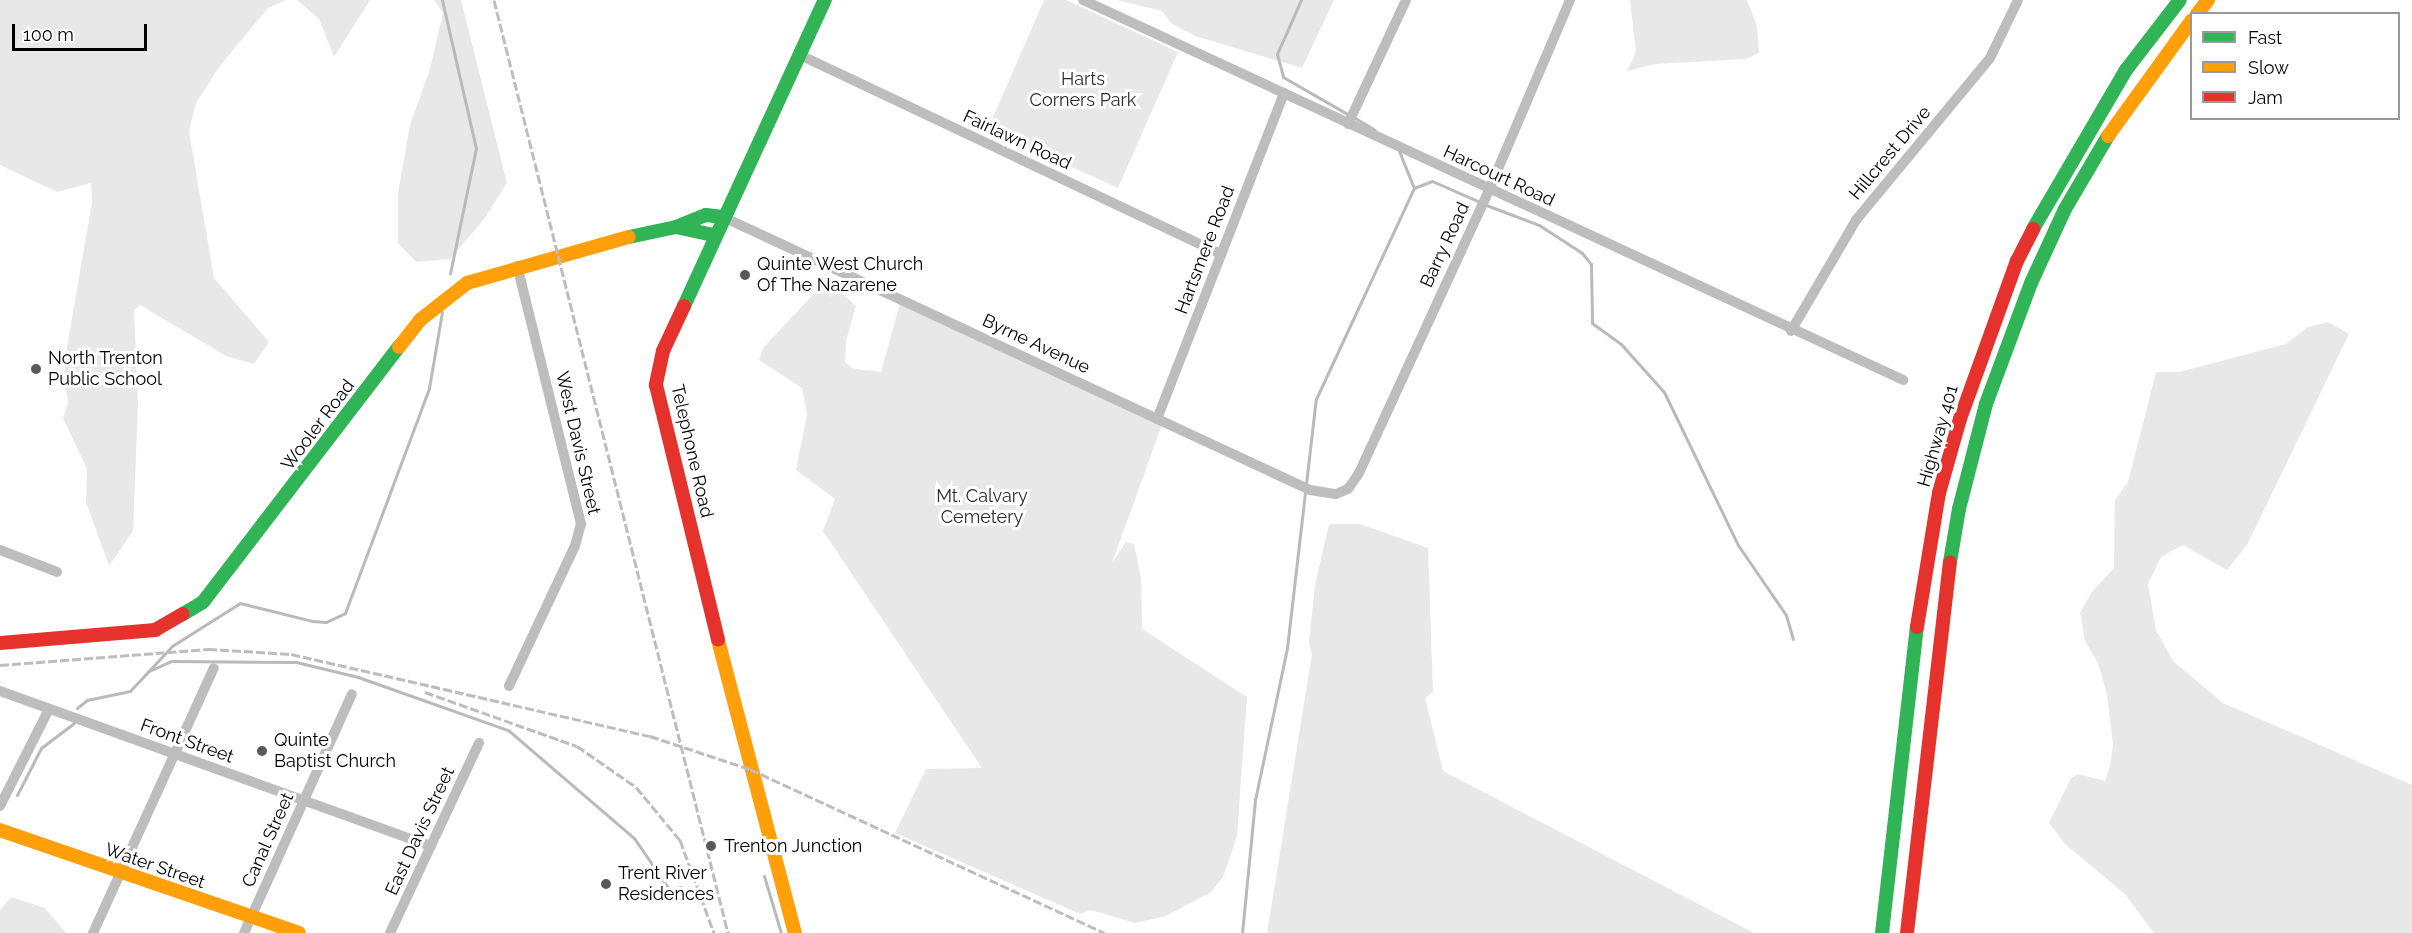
<!DOCTYPE html>
<html>
<head>
<meta charset="utf-8">
<style>
  body { margin:0 }
  #map { position:relative; width:2412px; height:933px; overflow:hidden; background:#fff; font-family:Raleway,sans-serif }
  div>[style] { position:absolute }
  .green>* { inset:0; background:#e8e8e8 }
  .stream>* { height:3px; margin:-1.5px; padding:0 1.5px; transform-origin:1.5px; border-radius:1.5px; background:#bababa }
  .street>* { height:10px; margin:-5px; padding:0 5px; transform-origin:5px; border-radius:5px; background:#bdbdbd }
  .fast>* { height:14px; margin:-7px; padding:0 7px; transform-origin:7px; border-radius:7px; background:#30b455 }
  .slow>* { height:14px; margin:-7px; padding:0 7px; transform-origin:7px; border-radius:7px; background:#ff9f0a }
  .jam>* { height:14px; margin:-7px; padding:0 7px; transform-origin:7px; border-radius:7px; background:#e5322d }
  .rail>* { height:3px; margin-top:-1.5px; transform-origin:0; background:repeating-linear-gradient(90deg,#bdbdbd 0 9px,transparent 0 12px) }
  .dots>* { width:16px; height:16px; translate:-50% -50%; box-sizing:border-box; border:3px solid #fff; border-radius:50% }
  span { translate:-50% -50%; white-space:nowrap; text-align:center; line-height:1.15; -webkit-text-stroke:6px #fff; paint-order:stroke }
  .park-label { font-size:18px; color:#2d2d2d }
  .street-label { font-size:18px; color:#000 }
  .poi-label { font-size:18px; color:#000 }
  .left { translate:0 -50%; text-align:left }
  .legend { position:absolute; left:2190px; top:12px; width:210px; height:108px; box-sizing:border-box; background:#fff; border:2px solid #999; margin:0; padding:8px 10px; list-style:none; font-size:18px; color:#000 }
  .legend li { display:flex; align-items:center; gap:12px; height:30px }
  .legend b { width:30px; border:2px solid #999 }
  .scale { position:absolute; left:12px; top:24px; width:135px; height:27px; box-sizing:border-box; border:3px solid #000; border-top:0; padding-left:8px; font-size:18px; line-height:21px; white-space:nowrap; color:#000; -webkit-text-stroke:4px #fff; paint-order:stroke }
</style>
</head>
<body>
<div id="map">
  <div class="green">
    <div style="clip-path:polygon(0 0,286px 0,268px 8px,219px 67px,196px 103px,189px 131px,214px 278px,269px 342px,254px 364px,226px 356px,140px 305px,134px 310px,138px 405px,133px 531px,109px 566px,86px 502px,87px 469px,63px 418px,68px 403px,64px 378px,67px 347px,92px 202px,91px 183px,57px 192px,0 165px)"></div>
    <div style="clip-path:polygon(297px 0,370px 0,334px 57px,319px 19px)"></div>
    <div style="clip-path:polygon(434px 0,461px 0,507px 183px,485px 218px,450px 259px,416px 262px,398px 243px,398px 193px,410px 125px,430px 69px,443px 13px)"></div>
    <div style="clip-path:polygon(1044px 0,1066px 0,1178px 52px,1118px 188px,988px 129px)"></div>
    <div style="clip-path:polygon(1117px 0,1334px 0,1302px 68px,1195px 36px,1171px 23px,1162px 11px)"></div>
    <div style="clip-path:polygon(1630px 0,1747px 0,1757px 26px,1759px 53px,1746px 59px,1655px 64px,1627px 71px,1636px 52px)"></div>
    <div style="clip-path:polygon(831px 284px,856px 306px,846px 341px,845px 362px,854px 369px,881px 372px,900px 303px,1163px 422px,1112px 563px,1126px 542px,1134px 544px,1141px 578px,1142px 629px,1247px 697px,1237px 836px,1223px 877px,1211px 892px,1166px 916px,1135px 923px,1091px 910px,1080px 914px,895px 833px,926px 769px,982px 768px,823px 531px,835px 499px,796px 470px,807px 414px,802px 388px,759px 360px,763px 348px,819px 288px)"></div>
    <div style="clip-path:polygon(2328px 322px,2349px 334px,2247px 545px,2227px 570px,2183px 545px,2161px 557px,2148px 584px,2156px 630px,2173px 661px,2223px 703px,2412px 785px,2412px 933px,2154px 933px,2125px 894px,2065px 844px,2049px 823px,2071px 778px,2078px 774px,2105px 781px,2110px 766px,2113px 745px,2107px 694px,2098px 663px,2085px 641px,2080px 613px,2091px 593px,2114px 568px,2115px 500px,2128px 482px,2156px 372px,2179px 372px,2286px 344px,2308px 327px)"></div>
    <div style="clip-path:polygon(1329px 524px,1360px 524px,1428px 548px,1433px 692px,1425px 698px,1443px 771px,1754px 933px,1267px 933px,1312px 654px,1309px 642px,1315px 585px)"></div>
    <div style="clip-path:polygon(11px 897px,45px 908px,66px 933px,0 933px,0 910px)"></div>
  </div>
  <div class="stream">
    <div style="left:442px;top:0;width:152px;rotate:77.1deg"></div>
    <div style="left:476px;top:148px;width:128px;rotate:101.7deg"></div>
    <div style="left:1301px;top:0;width:59px;rotate:114deg"></div>
    <div style="left:1277px;top:54px;width:24px;rotate:75deg"></div>
    <div style="left:1283px;top:77px;width:76px;rotate:29.9deg"></div>
    <div style="left:1355px;top:118px;width:23px;rotate:31deg"></div>
    <div style="left:1399px;top:151px;width:40px;rotate:68deg"></div>
    <div style="left:1486px;top:205px;width:57px;rotate:20.7deg"></div>
    <div style="left:1539px;top:225px;width:51px;rotate:33.1deg"></div>
    <div style="left:1582px;top:253px;width:14px;rotate:51deg"></div>
    <div style="left:1591px;top:264px;width:59px;rotate:89deg"></div>
    <div style="left:1592px;top:323px;width:36px;rotate:36deg"></div>
    <div style="left:1621px;top:344px;width:64px;rotate:48.1deg"></div>
    <div style="left:1664px;top:392px;width:170px;rotate:64.2deg"></div>
    <div style="left:1738px;top:545px;width:85px;rotate:55.6deg"></div>
    <div style="left:1786px;top:615px;width:25px;rotate:74deg"></div>
    <div style="left:149px;top:671px;width:24px;rotate:-24deg"></div>
    <div style="left:171px;top:661px;width:125px;rotate:0.5deg"></div>
    <div style="left:296px;top:662px;width:64px;rotate:13.6deg"></div>
    <div style="left:358px;top:677px;width:159px;rotate:19.5deg"></div>
    <div style="left:508px;top:730px;width:166px;rotate:40.6deg"></div>
    <div style="left:634px;top:838px;width:62px;rotate:55.5deg"></div>
    <div style="left:669px;top:889px;width:12px;rotate:-9deg"></div>
    <div style="left:77px;top:708px;width:13px;rotate:-39deg"></div>
    <div style="left:87px;top:700px;width:44px;rotate:-11.8deg"></div>
    <div style="left:130px;top:691px;width:62px;rotate:-47deg"></div>
    <div style="left:172px;top:646px;width:80px;rotate:-32.3deg"></div>
    <div style="left:240px;top:603px;width:74px;rotate:14deg"></div>
    <div style="left:312px;top:621px;width:14px;rotate:4deg"></div>
    <div style="left:326px;top:622px;width:21px;rotate:-25deg"></div>
    <div style="left:345px;top:613px;width:240px;rotate:-69.5deg"></div>
    <div style="left:429px;top:388px;width:77px;rotate:-80.3deg"></div>
    <div style="left:17px;top:795px;width:53px;rotate:-62.9deg"></div>
    <div style="left:41px;top:748px;width:41px;rotate:-37.1deg"></div>
    <div style="left:764px;top:876px;width:59px;rotate:73.4deg"></div>
    <div style="left:1242px;top:933px;width:134px;rotate:-84.4deg"></div>
    <div style="left:1255px;top:800px;width:155px;rotate:-78.1deg"></div>
    <div style="left:1287px;top:648px;width:251px;rotate:-83.4deg"></div>
    <div style="left:1316px;top:399px;width:233px;rotate:-65.1deg"></div>
    <div style="left:1414px;top:188px;width:19px;rotate:-21deg"></div>
    <div style="left:1432px;top:181px;width:52px;rotate:23.6deg"></div>
  </div>
  <div class="street">
    <div style="left:1083px;top:0;width:904px;rotate:24.86deg"></div>
    <div style="left:800px;top:55px;width:466px;rotate:25.3deg"></div>
    <div style="left:1348px;top:124px;width:137px;rotate:-64.9deg"></div>
    <div style="left:723px;top:217px;width:647px;rotate:24.94deg"></div>
    <div style="left:1310px;top:490px;width:26px;rotate:9deg"></div>
    <div style="left:1336px;top:494px;width:13px;rotate:-23deg"></div>
    <div style="left:1348px;top:489px;width:19px;rotate:-55deg"></div>
    <div style="left:1359px;top:473px;width:311px;rotate:-65.3deg"></div>
    <div style="left:1489px;top:190px;width:207px;rotate:-66.9deg"></div>
    <div style="left:1791px;top:331px;width:129px;rotate:-59.6deg"></div>
    <div style="left:1856px;top:220px;width:210px;rotate:-50.4deg"></div>
    <div style="left:1990px;top:58px;width:64px;rotate:-64.2deg"></div>
    <div style="left:1157px;top:419px;width:350px;rotate:-68.7deg"></div>
    <div style="left:0;top:550px;width:61px;rotate:21.1deg"></div>
    <div style="left:509px;top:686px;width:155px;rotate:-64.8deg"></div>
    <div style="left:575px;top:546px;width:23px;rotate:-75deg"></div>
    <div style="left:581px;top:524px;width:266px;rotate:-103.9deg"></div>
    <div style="left:0;top:691px;width:458px;rotate:19.8deg"></div>
    <div style="left:0;top:806px;width:109px;rotate:-63.2deg"></div>
    <div style="left:93px;top:933px;width:291px;rotate:-65.5deg"></div>
    <div style="left:244px;top:933px;width:262px;rotate:-65.7deg"></div>
    <div style="left:390px;top:933px;width:210px;rotate:-64.9deg"></div>
  </div>
  <div class="fast">
    <div style="left:676px;top:227px;width:40px;rotate:12deg"></div>
    <div style="left:2033px;top:229px;width:184px;rotate:-59.7deg"></div>
    <div style="left:2126px;top:70px;width:88px;rotate:-52.4deg"></div>
    <div style="left:629px;top:237px;width:48px;rotate:-12deg"></div>
    <div style="left:676px;top:227px;width:32px;rotate:-22deg"></div>
    <div style="left:706px;top:215px;width:17px;rotate:7deg"></div>
    <div style="left:684px;top:306px;width:337px;rotate:-65.3deg"></div>
    <div style="left:1950px;top:562px;width:54px;rotate:-80.4deg"></div>
    <div style="left:1959px;top:509px;width:108px;rotate:-75.6deg"></div>
    <div style="left:1986px;top:404px;width:129px;rotate:-69.6deg"></div>
    <div style="left:2031px;top:283px;width:81px;rotate:-65.3deg"></div>
    <div style="left:2065px;top:209px;width:85px;rotate:-59.5deg"></div>
    <div style="left:183px;top:614px;width:23px;rotate:-31deg"></div>
    <div style="left:203px;top:602px;width:322px;rotate:-52.5deg"></div>
    <div style="left:1882px;top:933px;width:308px;rotate:-83.5deg"></div>
  </div>
  <div class="slow">
    <div style="left:2197px;top:14px;width:18px;rotate:-52deg"></div>
    <div style="left:2108px;top:136px;width:143px;rotate:-54.1deg"></div>
    <div style="left:399px;top:347px;width:34px;rotate:-52deg"></div>
    <div style="left:420px;top:320px;width:60px;rotate:-38.2deg"></div>
    <div style="left:467px;top:283px;width:168px;rotate:-15.9deg"></div>
    <div style="left:718px;top:640px;width:303px;rotate:75.3deg"></div>
    <div style="left:0;top:830px;width:316px;rotate:19deg"></div>
  </div>
  <div class="jam">
    <div style="left:684px;top:306px;width:50px;rotate:115deg"></div>
    <div style="left:663px;top:351px;width:35px;rotate:102deg"></div>
    <div style="left:656px;top:385px;width:262px;rotate:76.3deg"></div>
    <div style="left:1917px;top:627px;width:136px;rotate:-80.7deg"></div>
    <div style="left:1939px;top:493px;width:77px;rotate:-74.2deg"></div>
    <div style="left:1960px;top:419px;width:168px;rotate:-70.2deg"></div>
    <div style="left:2017px;top:261px;width:36px;rotate:-63deg"></div>
    <div style="left:0;top:643px;width:156px;rotate:-4.8deg"></div>
    <div style="left:155px;top:630px;width:32px;rotate:-30deg"></div>
    <div style="left:1907px;top:933px;width:373px;rotate:-83.4deg"></div>
  </div>
  <div class="rail">
    <div style="left:494px;top:0;width:962px;rotate:75.92deg"></div>
    <div style="left:0;top:665px;width:209px;rotate:-4.4deg"></div>
    <div style="left:208px;top:649px;width:83px;rotate:3.4deg"></div>
    <div style="left:291px;top:654px;width:368px;rotate:12.9deg"></div>
    <div style="left:650px;top:736px;width:105px;rotate:18.3deg"></div>
    <div style="left:750px;top:769px;width:391px;rotate:24.8deg"></div>
    <div style="left:425px;top:692px;width:161px;rotate:19.6deg"></div>
    <div style="left:577px;top:746px;width:72px;rotate:34.8deg"></div>
    <div style="left:636px;top:787px;width:69px;rotate:50.3deg"></div>
    <div style="left:680px;top:840px;width:99px;rotate:69.9deg"></div>
  </div>
  <div class="dots">
    <div style="left:745px;top:275px;background:#595959"></div>
    <div style="left:36px;top:369px;background:#595959"></div>
    <div style="left:262px;top:751px;background:#595959"></div>
    <div style="left:711px;top:846px;background:#595959"></div>
    <div style="left:606px;top:884px;background:#595959"></div>
  </div>
  <div class="park-label">
    <span style="left:1083px;top:90px">Harts<br>Corners Park</span>
    <span style="left:982px;top:507px">Mt. Calvary<br>Cemetery</span>
  </div>
  <div class="street-label">
    <span style="left:1017px;top:140px;rotate:25deg">Fairlawn Road</span>
    <span style="left:1890px;top:153px;rotate:-50deg">Hillcrest Drive</span>
    <span style="left:1499px;top:176px;rotate:25deg">Harcourt Road</span>
    <span style="left:1445px;top:245px;rotate:-65deg">Barry Road</span>
    <span style="left:1205px;top:250px;rotate:-69deg">Hartsmere Road</span>
    <span style="left:1036px;top:344px;rotate:25deg">Byrne Avenue</span>
    <span style="left:318px;top:425px;rotate:-53deg">Wooler Road</span>
    <span style="left:1938px;top:436px;rotate:-74deg">Highway 401</span>
    <span style="left:578px;top:443px;rotate:77deg">West Davis Street</span>
    <span style="left:692px;top:451px;rotate:77deg">Telephone Road</span>
    <span style="left:187px;top:741px;rotate:20deg">Front Street</span>
    <span style="left:420px;top:831px;rotate:-65deg">East Davis Street</span>
    <span style="left:268px;top:840px;rotate:-66deg">Canal Street</span>
    <span style="left:155px;top:866px;rotate:19deg">Water Street</span>
  </div>
  <div class="poi-label">
    <span class="left" style="left:757px;top:275px">Quinte West Church<br>Of The Nazarene</span>
    <span class="left" style="left:48px;top:369px">North Trenton<br>Public School</span>
    <span class="left" style="left:274px;top:751px">Quinte<br>Baptist Church</span>
    <span class="left" style="left:724px;top:846px">Trenton Junction</span>
    <span class="left" style="left:618px;top:884px">Trent River<br>Residences</span>
  </div>
  <ul class="legend">
  <li><b style="height:8px;background:#30b455"></b>Fast</li>
  <li><b style="height:8px;background:#ff9f0a"></b>Slow</li>
  <li><b style="height:8px;background:#e5322d"></b>Jam</li>
  </ul>
  <div class="scale">100 m</div>
</div>
</body>
</html>
